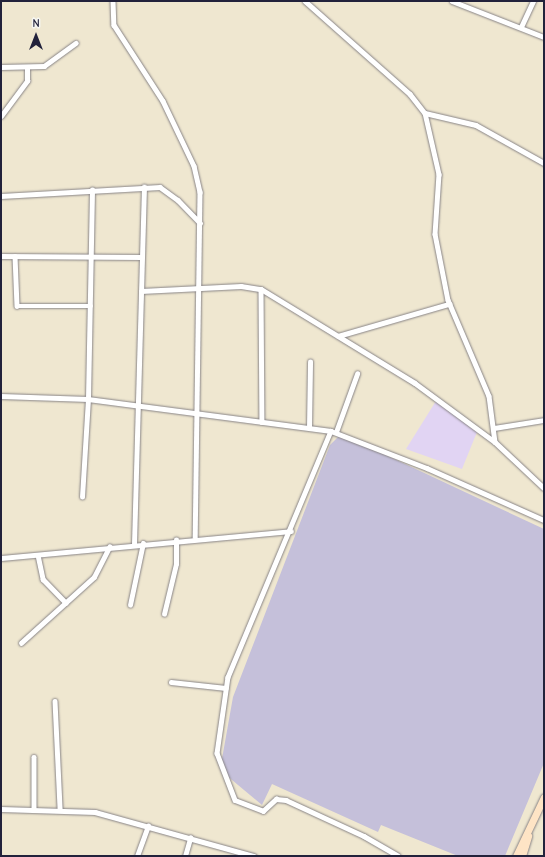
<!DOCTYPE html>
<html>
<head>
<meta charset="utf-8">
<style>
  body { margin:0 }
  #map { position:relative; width:545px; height:857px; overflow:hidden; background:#efe7d0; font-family:"Comic Neue",sans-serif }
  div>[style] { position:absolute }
  .built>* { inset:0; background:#e1d4f3 }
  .industrial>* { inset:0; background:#c5c0da }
  .roads { filter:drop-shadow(0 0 1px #888486) drop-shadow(0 0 1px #888486) }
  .minor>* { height:4.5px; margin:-2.25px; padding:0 2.25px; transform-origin:2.25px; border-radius:2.25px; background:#fff }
  .secondary>* { height:7px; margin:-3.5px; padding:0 3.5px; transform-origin:3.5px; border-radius:3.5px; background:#fee4c5 }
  span { translate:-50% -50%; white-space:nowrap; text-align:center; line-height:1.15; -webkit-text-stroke:4px #f6f6f2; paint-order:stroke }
  .frame { position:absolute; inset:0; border:2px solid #22223b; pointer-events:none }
  .north { position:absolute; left:16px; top:16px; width:40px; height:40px; -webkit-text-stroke:3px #f6f6f2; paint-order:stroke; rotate:0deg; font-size:11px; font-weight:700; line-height:16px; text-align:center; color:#22223b }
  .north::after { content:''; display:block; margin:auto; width:14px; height:18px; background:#22223b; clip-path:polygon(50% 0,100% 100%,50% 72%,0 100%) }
</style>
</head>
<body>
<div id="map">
  <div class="built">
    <div style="clip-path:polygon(436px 401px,477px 432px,462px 469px,406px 449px)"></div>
  </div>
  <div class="industrial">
    <div style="clip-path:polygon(341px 434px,544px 529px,544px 763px,505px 856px,458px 856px,381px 825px,378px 832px,272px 784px,262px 805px,220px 770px,233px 697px,330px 445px)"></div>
  </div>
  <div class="roads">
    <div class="minor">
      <div style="left:113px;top:1px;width:24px;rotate:88deg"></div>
      <div style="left:114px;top:25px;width:90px;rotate:57.2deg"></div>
      <div style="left:163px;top:101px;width:72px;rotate:64.5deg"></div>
      <div style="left:194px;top:166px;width:27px;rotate:77deg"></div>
      <div style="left:200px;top:192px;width:345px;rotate:90.8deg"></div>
      <div style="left:305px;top:1px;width:140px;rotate:41.5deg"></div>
      <div style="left:410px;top:94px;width:24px;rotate:52deg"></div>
      <div style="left:425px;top:113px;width:63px;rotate:77.1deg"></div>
      <div style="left:439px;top:174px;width:60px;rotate:93.8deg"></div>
      <div style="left:435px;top:234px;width:67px;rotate:78.9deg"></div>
      <div style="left:448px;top:300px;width:104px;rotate:66.9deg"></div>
      <div style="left:489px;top:396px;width:46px;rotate:82.6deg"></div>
      <div style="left:452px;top:1px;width:99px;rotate:21.4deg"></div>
      <div style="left:521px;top:27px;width:29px;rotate:-65deg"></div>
      <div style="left:1px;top:67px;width:43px;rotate:-1.3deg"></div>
      <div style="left:44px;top:66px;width:39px;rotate:-36deg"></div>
      <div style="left:425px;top:113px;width:52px;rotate:13.2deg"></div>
      <div style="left:476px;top:125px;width:78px;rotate:29.2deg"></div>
      <div style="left:1px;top:116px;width:44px;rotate:-53.4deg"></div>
      <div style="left:27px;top:81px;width:13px;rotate:-90deg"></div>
      <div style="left:1px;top:196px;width:159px;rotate:-3.2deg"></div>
      <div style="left:160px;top:187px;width:22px;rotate:36deg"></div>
      <div style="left:178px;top:200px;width:32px;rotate:46deg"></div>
      <div style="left:1px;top:256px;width:141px;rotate:0.4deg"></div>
      <div style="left:15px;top:256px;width:50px;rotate:87.7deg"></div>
      <div style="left:17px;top:306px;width:74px"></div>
      <div style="left:261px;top:289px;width:133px;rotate:89.6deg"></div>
      <div style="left:141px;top:291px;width:100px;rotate:-2.9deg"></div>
      <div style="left:241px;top:286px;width:20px;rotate:9deg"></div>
      <div style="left:261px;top:289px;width:180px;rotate:31.4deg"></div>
      <div style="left:415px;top:383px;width:99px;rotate:36.4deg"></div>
      <div style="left:495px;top:442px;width:67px;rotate:43.2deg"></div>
      <div style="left:338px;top:336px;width:116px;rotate:-16.1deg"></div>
      <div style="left:1px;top:396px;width:87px;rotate:2deg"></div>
      <div style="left:88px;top:399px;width:245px;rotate:7.5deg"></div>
      <div style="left:331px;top:431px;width:103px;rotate:21.1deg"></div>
      <div style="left:427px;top:468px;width:128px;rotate:24deg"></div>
      <div style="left:309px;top:428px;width:66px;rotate:-89.1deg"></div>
      <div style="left:494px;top:428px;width:51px;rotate:-9.1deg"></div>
      <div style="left:331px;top:431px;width:267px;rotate:112.7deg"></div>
      <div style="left:228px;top:677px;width:77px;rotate:98.2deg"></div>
      <div style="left:217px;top:753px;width:50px;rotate:69deg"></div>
      <div style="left:235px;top:800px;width:30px;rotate:21deg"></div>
      <div style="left:263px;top:811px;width:18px;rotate:-43deg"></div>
      <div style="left:276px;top:799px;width:10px;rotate:6deg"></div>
      <div style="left:286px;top:800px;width:86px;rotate:24.8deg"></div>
      <div style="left:364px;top:836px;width:39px;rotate:30deg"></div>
      <div style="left:336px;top:432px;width:62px;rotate:-70.1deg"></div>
      <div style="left:82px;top:497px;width:98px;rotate:-86.5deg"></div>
      <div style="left:88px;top:399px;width:209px;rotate:-88.9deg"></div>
      <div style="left:134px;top:544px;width:357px;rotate:-88.4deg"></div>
      <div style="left:38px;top:555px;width:25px;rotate:78deg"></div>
      <div style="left:43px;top:579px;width:33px;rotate:46deg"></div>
      <div style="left:1px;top:558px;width:291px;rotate:-5.3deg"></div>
      <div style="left:130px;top:605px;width:63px;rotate:-78.2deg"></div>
      <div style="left:164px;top:614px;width:51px;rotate:-76.5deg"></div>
      <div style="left:176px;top:564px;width:24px;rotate:-90deg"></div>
      <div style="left:21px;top:643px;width:98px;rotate:-42.1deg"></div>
      <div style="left:94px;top:577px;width:34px;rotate:-63deg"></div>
      <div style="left:171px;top:682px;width:55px;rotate:6.2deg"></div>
      <div style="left:55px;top:701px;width:108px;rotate:87.3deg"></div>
      <div style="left:34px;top:757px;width:52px;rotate:90deg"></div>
      <div style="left:1px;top:809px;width:94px;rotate:1.8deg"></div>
      <div style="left:95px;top:812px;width:165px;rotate:15.5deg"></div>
      <div style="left:137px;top:856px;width:32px;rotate:-70deg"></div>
      <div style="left:185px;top:856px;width:19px;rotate:-74deg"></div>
    </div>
    <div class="secondary">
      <div style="left:516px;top:856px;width:65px;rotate:-64.6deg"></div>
      <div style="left:522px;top:856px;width:21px;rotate:-73deg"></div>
    </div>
  </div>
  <div class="frame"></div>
  <div class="north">N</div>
</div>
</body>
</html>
